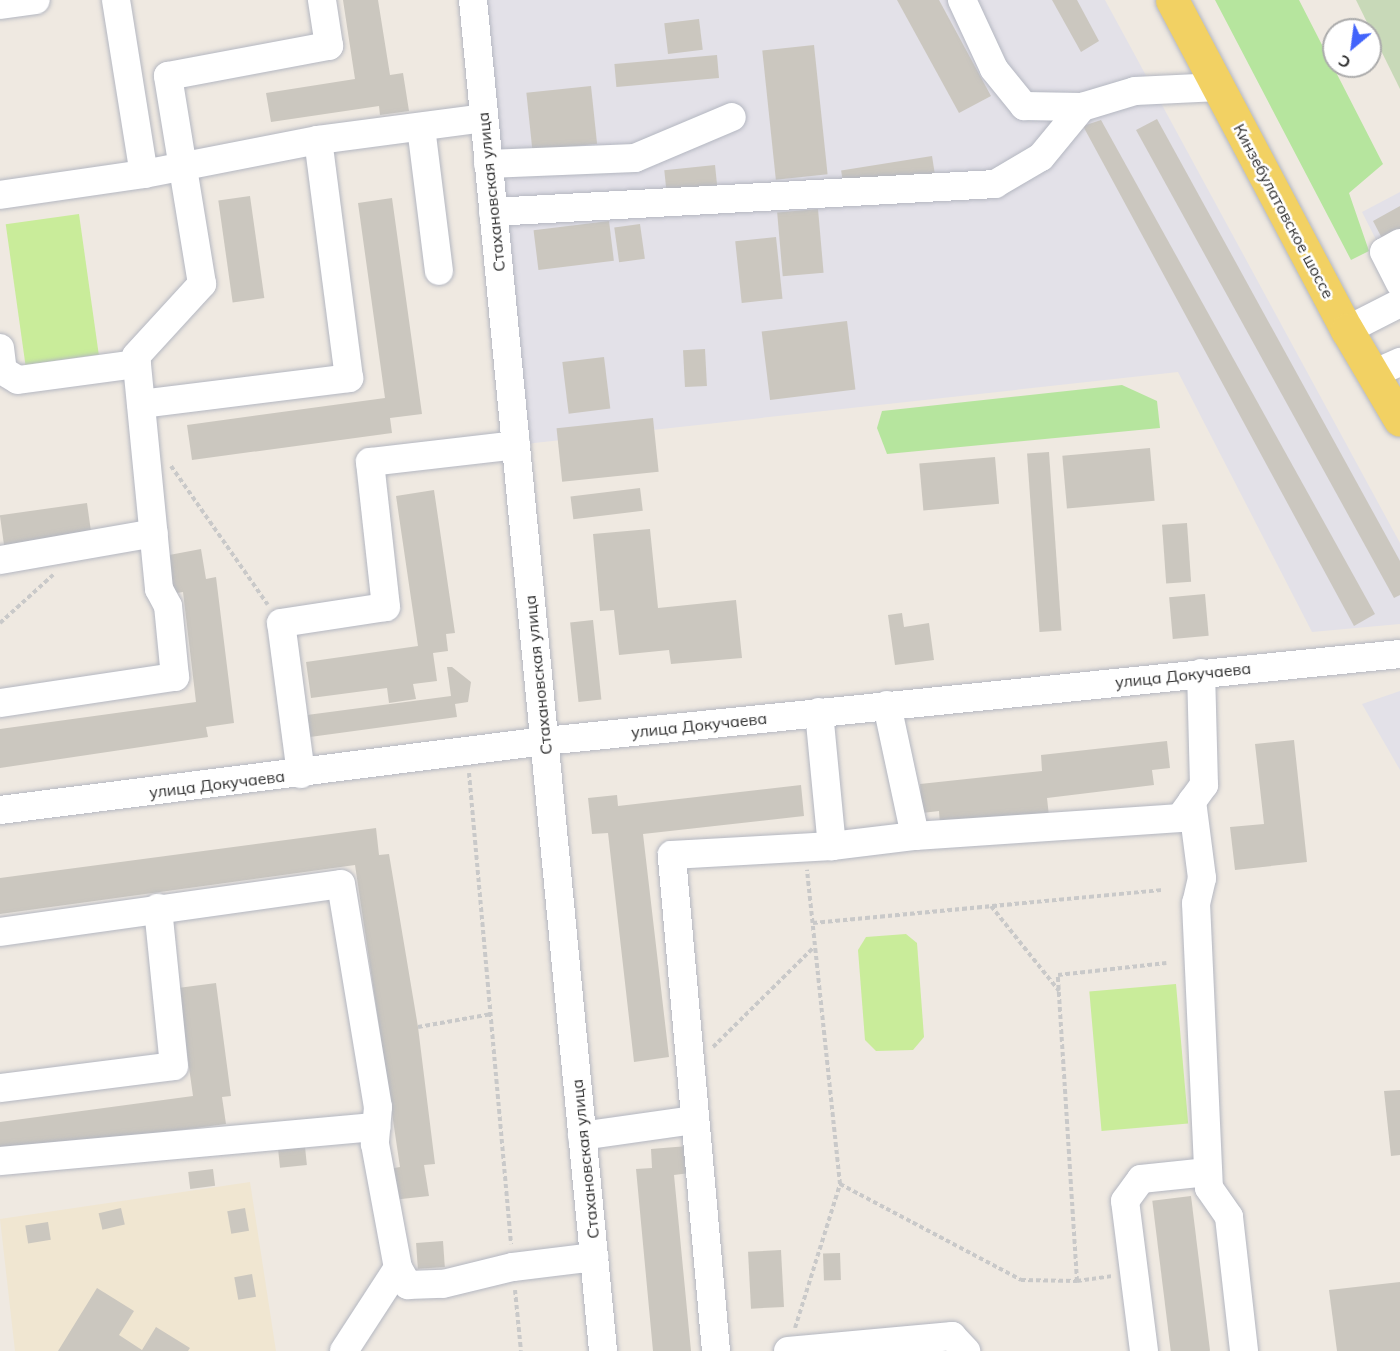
<!DOCTYPE html>
<html>
<head>
<meta charset="utf-8">
<style>
  body { margin:0 }
  #map { position:relative; width:1400px; height:1351px; overflow:hidden; background:#efe9e1; font-family:Mulish,sans-serif }
  div>[style] { position:absolute }
  .industrial>* { inset:0; background:#e3e1e8 }
  .education>* { inset:0; background:#f0e6d1 }
  .green>* { inset:0; background:#b6e59e }
  .cemetery>* { inset:0; background:#c8d9b8 }
  .pitch>* { inset:0; background:#c9ec9a; transform-origin:0 0 }
  .building>* { inset:0; background:#cbc7bf; transform-origin:0 0 }
  .path>* { height:4px; margin-top:-2px; transform-origin:0; background:repeating-linear-gradient(90deg,#c9c9c9 0 4.5px,transparent 0 7.5px) }
  .roads { filter:drop-shadow(0 0 2px #b4b7c1) drop-shadow(0 0 2px #b4b7c1) }
  .minor>* { height:28px; margin:-14px; padding:0 14px; transform-origin:14px; border-radius:14px; background:#fff }
  .major>* { height:33px; margin:-16.5px; padding:0 16.5px; transform-origin:16.5px; border-radius:16.5px; background:#f2d163 }
  span { translate:-50% -50%; white-space:nowrap; text-align:center; line-height:1.15; -webkit-text-stroke:5px #fff; paint-order:stroke }
  .street-label { font-size:16px; color:#2e2e2e }
  .north { position:absolute; left:1322px; top:18px; width:60px; height:60px; box-sizing:border-box; background:#fff; border:2px solid #ababab; border-radius:50%; rotate:209deg; font-size:16px; font-weight:700; line-height:24px; text-align:center; color:#2e2e2e }
  .north::after { content:''; display:block; margin:auto; width:21px; height:27px; background:#4264fb; clip-path:polygon(50% 0,100% 100%,50% 72%,0 100%) }
</style>
</head>
<body>
<div id="map">
  <div class="industrial">
    <div style="clip-path:polygon(476px 0,1105px 0,1400px 543px,1400px 624px,1312px 632px,1178px 372px,516px 445px)"></div>
    <div style="clip-path:polygon(1400px 192px,1400px 287px,1362px 212px)"></div>
    <div style="clip-path:polygon(1400px 691px,1400px 770px,1362px 704px)"></div>
  </div>
  <div class="education">
    <div style="clip-path:polygon(250px 1182px,276px 1351px,15px 1351px,0 1219px)"></div>
  </div>
  <div class="green">
    <div style="clip-path:polygon(1215px 0,1299px 0,1383px 164px,1349px 193px,1369px 251px,1351px 260px)"></div>
    <div style="clip-path:polygon(1122px 385px,1157px 401px,1160px 428px,887px 454px,877px 428px,882px 411px)"></div>
  </div>
  <div class="cemetery">
    <div style="clip-path:polygon(1356px 0,1400px 0,1400px 89px)"></div>
  </div>
  <div class="pitch">
    <div style="left:79px;top:214px;width:142px;height:74px;rotate:82deg"></div>
    <div style="clip-path:polygon(906px 934px,917px 943px,924px 1037px,913px 1050px,876px 1051px,865px 1040px,858px 950px,866px 937px)"></div>
    <div style="left:1176px;top:984px;width:140px;height:87px;rotate:85deg"></div>
  </div>
  <div class="building">
    <div style="clip-path:polygon(343px 0,378px 0,390px 75px,403px 73px,409px 111px,380px 115px,379px 106px,271px 122px,266px 93px,355px 79px)"></div>
    <div style="clip-path:polygon(897px 0,939px 0,991px 96px,959px 113px)"></div>
    <div style="clip-path:polygon(1052px 0,1077px 0,1099px 41px,1081px 52px)"></div>
    <div style="left:699px;top:19px;width:31px;height:35px;rotate:83deg"></div>
    <div style="left:814px;top:45px;width:130px;height:52px;rotate:84deg"></div>
    <div style="left:717px;top:55px;width:23px;height:103px;rotate:85deg"></div>
    <div style="left:591px;top:86px;width:58px;height:65px;rotate:84deg"></div>
    <div style="clip-path:polygon(1157px 119px,1400px 561px,1400px 595px,1394px 598px,1136px 130px)"></div>
    <div style="clip-path:polygon(1101px 120px,1375px 614px,1354px 626px,1083px 126px)"></div>
    <div style="left:932px;top:156px;width:20px;height:92px;rotate:81deg"></div>
    <div style="left:715px;top:165px;width:20px;height:51px;rotate:84deg"></div>
    <div style="left:250px;top:196px;width:103px;height:32px;rotate:82deg"></div>
    <div style="clip-path:polygon(392px 198px,422px 414px,390px 418px,392px 433px,192px 460px,187px 425px,385px 398px,358px 203px)"></div>
    <div style="clip-path:polygon(1400px 206px,1400px 236px,1385px 244px,1373px 221px)"></div>
    <div style="left:818px;top:209px;width:64px;height:41px;rotate:85deg"></div>
    <div style="left:609px;top:221px;width:40px;height:76px;rotate:83deg"></div>
    <div style="left:640px;top:224px;width:35px;height:26px;rotate:82deg"></div>
    <div style="left:776px;top:237px;width:62px;height:41px;rotate:84deg"></div>
    <div style="left:847px;top:321px;width:69px;height:86px;rotate:83deg"></div>
    <div style="left:705px;top:349px;width:37px;height:22px;rotate:87deg"></div>
    <div style="left:604px;top:357px;width:52px;height:42px;rotate:83deg"></div>
    <div style="left:653px;top:418px;width:54px;height:97px;rotate:84deg"></div>
    <div style="left:1150px;top:448px;width:53px;height:88px;rotate:85deg"></div>
    <div style="left:1049px;top:452px;width:179px;height:22px;rotate:86deg"></div>
    <div style="left:995px;top:457px;width:47px;height:76px;rotate:85deg"></div>
    <div style="left:640px;top:488px;width:23px;height:70px;rotate:83deg"></div>
    <div style="clip-path:polygon(434px 490px,455px 633px,446px 634px,448px 651px,433px 653px,437px 681px,413px 684px,416px 699px,389px 703px,387px 688px,311px 698px,306px 662px,418px 646px,396px 496px)"></div>
    <div style="left:87px;top:503px;width:34px;height:88px;rotate:82deg"></div>
    <div style="left:1187px;top:523px;width:59px;height:25px;rotate:86deg"></div>
    <div style="clip-path:polygon(650px 529px,658px 608px,736px 600px,742px 658px,671px 664px,669px 650px,619px 655px,614px 610px,600px 611px,593px 534px)"></div>
    <div style="clip-path:polygon(201px 549px,206px 579px,216px 577px,234px 723px,206px 727px,208px 737px,0 768px,0 729px,196px 702px,183px 592px,171px 594px,164px 556px)"></div>
    <div style="left:1205px;top:594px;width:42px;height:36px;rotate:85deg"></div>
    <div style="clip-path:polygon(902px 613px,904px 627px,929px 623px,934px 660px,895px 665px,888px 615px)"></div>
    <div style="left:593px;top:620px;width:80px;height:23px;rotate:84deg"></div>
    <div style="clip-path:polygon(447px 667px,452px 667px,471px 682px,468px 702px,455px 704px,457px 717px,310px 737px,307px 715px,451px 696px)"></div>
    <div style="clip-path:polygon(1294px 740px,1307px 862px,1235px 870px,1230px 827px,1264px 824px,1255px 744px)"></div>
    <div style="clip-path:polygon(1167px 741px,1170px 768px,1152px 770px,1154px 785px,1047px 798px,1049px 816px,940px 825px,939px 811px,922px 813px,920px 784px,1042px 771px,1041px 755px)"></div>
    <div style="clip-path:polygon(801px 785px,804px 816px,643px 834px,669px 1057px,634px 1062px,608px 833px,592px 834px,588px 798px,617px 795px,618px 806px)"></div>
    <div style="clip-path:polygon(376px 828px,379px 855px,389px 854px,418px 1027px,435px 1164px,424px 1165px,429px 1196px,392px 1200px,388px 1169px,400px 1167px,355px 865px,0 914px,0 878px)"></div>
    <div style="clip-path:polygon(216px 983px,231px 1096px,222px 1097px,226px 1124px,0 1154px,0 1122px,193px 1096px,178px 988px)"></div>
    <div style="clip-path:polygon(1400px 1090px,1400px 1155px,1391px 1156px,1384px 1091px)"></div>
    <div style="clip-path:polygon(688px 1146px,690px 1173px,674px 1175px,691px 1351px,653px 1351px,636px 1169px,652px 1168px,651px 1149px)"></div>
    <div style="left:305px;top:1147px;width:18px;height:27px;rotate:84deg"></div>
    <div style="left:213px;top:1169px;width:17px;height:25px;rotate:83deg"></div>
    <div style="left:1191px;top:1196px;width:156px;height:39px;rotate:83deg"></div>
    <div style="left:121px;top:1208px;width:17px;height:23px;rotate:77deg"></div>
    <div style="left:245px;top:1208px;width:23px;height:18px;rotate:80deg"></div>
    <div style="left:48px;top:1222px;width:18px;height:23px;rotate:81deg"></div>
    <div style="left:443px;top:1241px;width:26px;height:27px;rotate:86deg"></div>
    <div style="left:781px;top:1250px;width:57px;height:33px;rotate:87deg"></div>
    <div style="left:840px;top:1253px;width:27px;height:17px;rotate:88deg"></div>
    <div style="left:252px;top:1274px;width:23px;height:18px;rotate:80deg"></div>
    <div style="clip-path:polygon(1400px 1282px,1400px 1351px,1337px 1351px,1329px 1290px)"></div>
    <div style="clip-path:polygon(97px 1288px,134px 1311px,119px 1335px,142px 1350px,156px 1327px,190px 1348px,188px 1351px,58px 1351px)"></div>
  </div>
  <div class="path">
    <div style="left:171px;top:466px;width:169px;rotate:55.1deg"></div>
    <div style="left:0;top:623px;width:72px;rotate:-42.2deg"></div>
    <div style="left:469px;top:773px;width:473px;rotate:84.9deg"></div>
    <div style="left:991px;top:906px;width:109px;rotate:51.3deg"></div>
    <div style="left:813px;top:923px;width:352px;rotate:-5.4deg"></div>
    <div style="left:418px;top:1027px;width:75px;rotate:-10deg"></div>
    <div style="left:713px;top:1047px;width:142px;rotate:-44.7deg"></div>
    <div style="left:840px;top:1184px;width:205px;rotate:27.9deg"></div>
    <div style="left:1021px;top:1280px;width:56px;rotate:1deg"></div>
    <div style="left:1077px;top:1281px;width:35px;rotate:-8deg"></div>
    <div style="left:1077px;top:1281px;width:307px;rotate:-93.6deg"></div>
    <div style="left:1058px;top:975px;width:109px;rotate:-6.3deg"></div>
    <div style="left:515px;top:1290px;width:61px;rotate:84.4deg"></div>
    <div style="left:795px;top:1328px;width:151px;rotate:-72.6deg"></div>
    <div style="left:840px;top:1184px;width:316px;rotate:-96deg"></div>
  </div>
  <div class="roads">
    <div class="minor">
      <div style="left:116px;top:0;width:176px;rotate:80.9deg"></div>
      <div style="left:144px;top:174px;width:177px;rotate:-11.1deg"></div>
      <div style="left:318px;top:140px;width:167px;rotate:-7.5deg"></div>
      <div style="left:473px;top:0;width:1357px;rotate:84.5deg"></div>
      <div style="left:962px;top:0;width:76px;rotate:65.1deg"></div>
      <div style="left:994px;top:69px;width:48px;rotate:51deg"></div>
      <div style="left:1024px;top:106px;width:58px;rotate:1deg"></div>
      <div style="left:0;top:5px;width:36px;rotate:-8deg"></div>
      <div style="left:421px;top:127px;width:145px;rotate:82.9deg"></div>
      <div style="left:488px;top:164px;width:147px;rotate:-2.3deg"></div>
      <div style="left:635px;top:158px;width:105px;rotate:-22.9deg"></div>
      <div style="left:0;top:195px;width:146px;rotate:-8.3deg"></div>
      <div style="left:493px;top:212px;width:503px;rotate:-3.19deg"></div>
      <div style="left:995px;top:184px;width:53px;rotate:-30.4deg"></div>
      <div style="left:1041px;top:157px;width:65px;rotate:-50.6deg"></div>
      <div style="left:1082px;top:107px;width:55px;rotate:-16.8deg"></div>
      <div style="left:1135px;top:91px;width:84px;rotate:-2.7deg"></div>
      <div style="left:1400px;top:243px;width:18px;rotate:151deg"></div>
      <div style="left:1384px;top:252px;width:35px;rotate:63deg"></div>
      <div style="left:1347px;top:330px;width:59px;rotate:-27deg"></div>
      <div style="left:0;top:348px;width:23px;rotate:83deg"></div>
      <div style="left:3px;top:371px;width:17px;rotate:31deg"></div>
      <div style="left:18px;top:380px;width:120px;rotate:-7.7deg"></div>
      <div style="left:1373px;top:374px;width:30px;rotate:-24deg"></div>
      <div style="left:141px;top:404px;width:210px;rotate:-7.1deg"></div>
      <div style="left:349px;top:378px;width:240px;rotate:-97.4deg"></div>
      <div style="left:0;top:560px;width:156px;rotate:-9.9deg"></div>
      <div style="left:0;top:703px;width:177px;rotate:-8.5deg"></div>
      <div style="left:175px;top:677px;width:71px;rotate:-95.6deg"></div>
      <div style="left:168px;top:606px;width:19px;rotate:-118deg"></div>
      <div style="left:159px;top:589px;width:234px;rotate:-95.6deg"></div>
      <div style="left:136px;top:356px;width:98px;rotate:-47.5deg"></div>
      <div style="left:202px;top:284px;width:211px;rotate:-99.3deg"></div>
      <div style="left:168px;top:76px;width:164px;rotate:-10.6deg"></div>
      <div style="left:329px;top:46px;width:47px;rotate:-98.7deg"></div>
      <div style="left:887px;top:705px;width:134px;rotate:77.9deg"></div>
      <div style="left:915px;top:836px;width:266px;rotate:-3.9deg"></div>
      <div style="left:1180px;top:818px;width:41px;rotate:-54deg"></div>
      <div style="left:1204px;top:785px;width:112px;rotate:-91.5deg"></div>
      <div style="left:819px;top:712px;width:135px;rotate:84.5deg"></div>
      <div style="left:832px;top:846px;width:84px;rotate:-6.9deg"></div>
      <div style="left:301px;top:774px;width:152px;rotate:-97.5deg"></div>
      <div style="left:281px;top:623px;width:106px;rotate:-8.7deg"></div>
      <div style="left:386px;top:607px;width:146px;rotate:-96.3deg"></div>
      <div style="left:370px;top:462px;width:147px;rotate:-6.6deg"></div>
      <div style="left:1192px;top:801px;width:78px;rotate:82.6deg"></div>
      <div style="left:1202px;top:878px;width:26px;rotate:103deg"></div>
      <div style="left:1196px;top:903px;width:285px;rotate:87.4deg"></div>
      <div style="left:1209px;top:1188px;width:35px;rotate:55deg"></div>
      <div style="left:1229px;top:1217px;width:135px;rotate:83.6deg"></div>
      <div style="left:0;top:810px;width:549px;rotate:-7.22deg"></div>
      <div style="left:545px;top:741px;width:859px;rotate:-5.81deg"></div>
      <div style="left:0;top:932px;width:344px;rotate:-8deg"></div>
      <div style="left:341px;top:884px;width:226px;rotate:80.6deg"></div>
      <div style="left:378px;top:1107px;width:37px;rotate:95deg"></div>
      <div style="left:375px;top:1144px;width:126px;rotate:79.5deg"></div>
      <div style="left:398px;top:1268px;width:20px;rotate:60deg"></div>
      <div style="left:408px;top:1285px;width:35px;rotate:-2deg"></div>
      <div style="left:443px;top:1284px;width:72px;rotate:-13.7deg"></div>
      <div style="left:513px;top:1267px;width:82px;rotate:-7deg"></div>
      <div style="left:0;top:1088px;width:175px;rotate:-7.2deg"></div>
      <div style="left:174px;top:1066px;width:159px;rotate:-95.8deg"></div>
      <div style="left:582px;top:1136px;width:114px;rotate:-8.1deg"></div>
      <div style="left:0;top:1161px;width:378px;rotate:-5.2deg"></div>
      <div style="left:344px;top:1351px;width:99px;rotate:-57deg"></div>
      <div style="left:716px;top:1351px;width:498px;rotate:-95.1deg"></div>
      <div style="left:672px;top:855px;width:160px;rotate:-3.2deg"></div>
      <div style="left:788px;top:1351px;width:165px;rotate:-5.2deg"></div>
      <div style="left:952px;top:1336px;width:21px;rotate:47deg"></div>
      <div style="left:1144px;top:1351px;width:151px;rotate:-97.2deg"></div>
      <div style="left:1125px;top:1201px;width:27px;rotate:-54deg"></div>
      <div style="left:1141px;top:1179px;width:67px;rotate:-6deg"></div>
    </div>
    <div class="major">
      <div style="left:1172px;top:0;width:374px;rotate:62.1deg"></div>
      <div style="left:1347px;top:330px;width:104px;rotate:59.5deg"></div>
    </div>
  </div>
  <div class="street-label">
    <span style="left:491px;top:192px;rotate:-96deg">Стахановская улица</span>
    <span style="left:1284px;top:211px;rotate:62deg">Кинзебулатовское шоссе</span>
    <span style="left:538px;top:675px;rotate:-96deg">Стахановская улица</span>
    <span style="left:1183px;top:675px;rotate:-6deg">улица Докучаева</span>
    <span style="left:699px;top:725px;rotate:-6deg">улица Докучаева</span>
    <span style="left:217px;top:784px;rotate:-7deg">улица Докучаева</span>
    <span style="left:585px;top:1159px;rotate:-96deg">Стахановская улица</span>
  </div>
  <div class="north">С</div>
</div>
</body>
</html>
